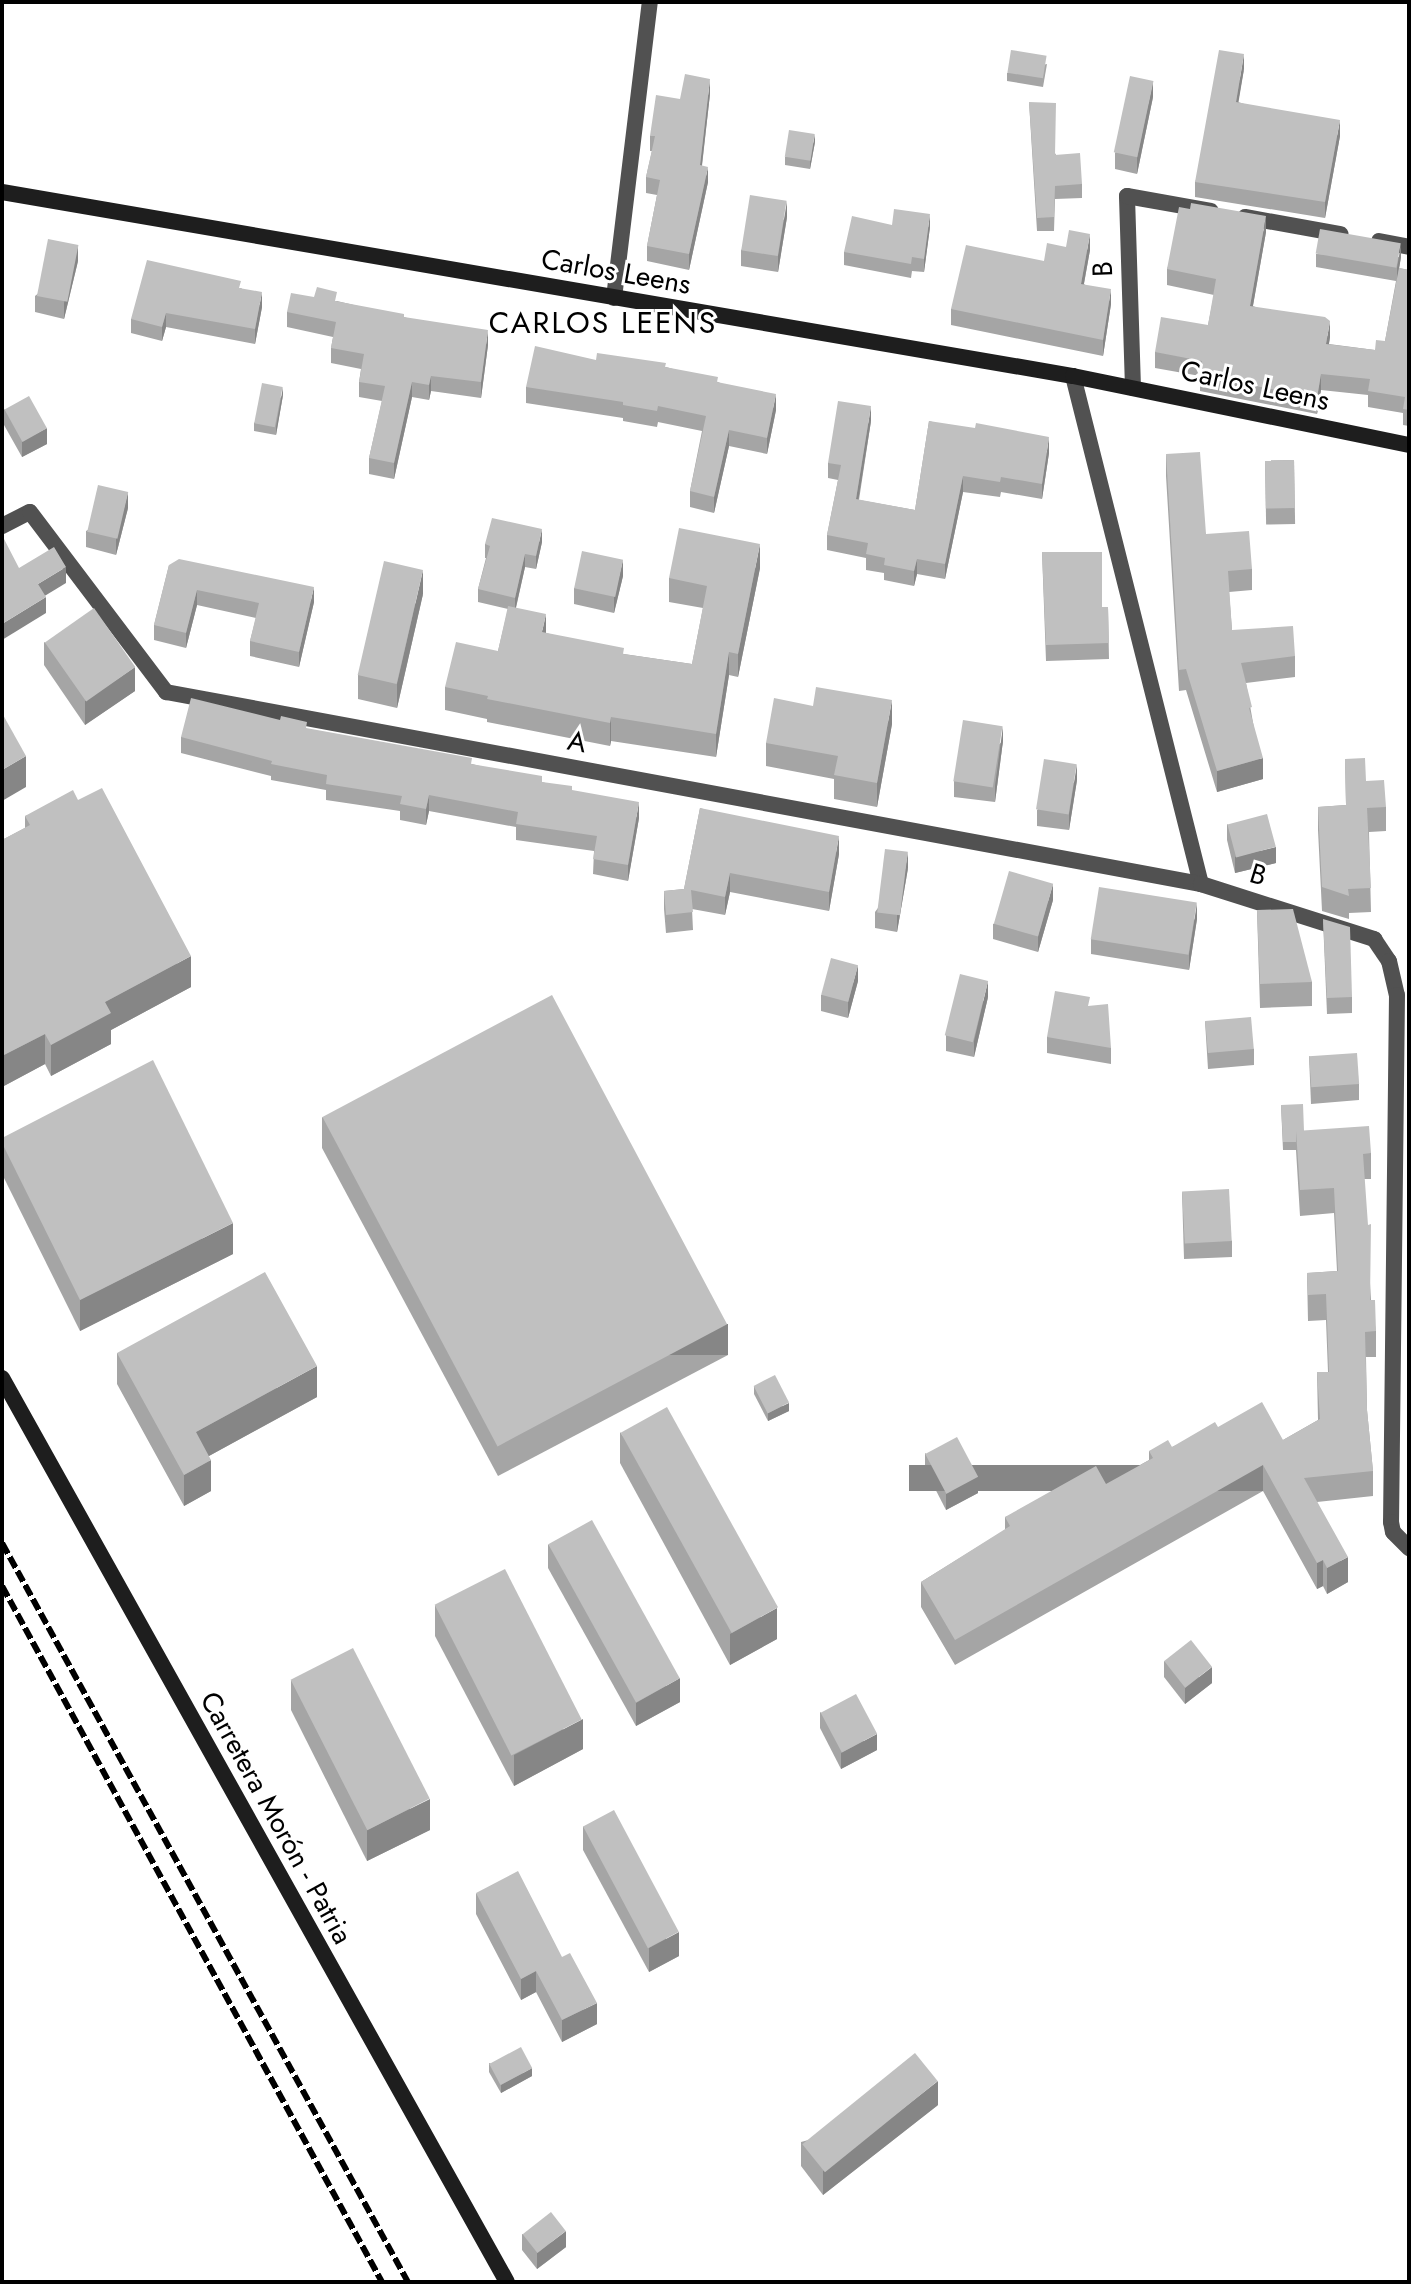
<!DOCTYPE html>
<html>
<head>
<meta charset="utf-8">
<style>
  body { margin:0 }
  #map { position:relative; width:1411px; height:2284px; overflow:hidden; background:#fff; font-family:Jost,sans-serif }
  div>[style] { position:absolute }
  .street>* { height:16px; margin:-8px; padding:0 8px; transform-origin:8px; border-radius:8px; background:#515151 }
  .secondary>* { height:16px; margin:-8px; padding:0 8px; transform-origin:8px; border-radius:8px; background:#1e1e1e }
  .rail>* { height:6px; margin-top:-3px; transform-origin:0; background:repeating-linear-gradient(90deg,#000 0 12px,transparent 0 16px) }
  .wall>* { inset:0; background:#a5a5a5; transform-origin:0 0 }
  .shaded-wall>* { inset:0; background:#868686; transform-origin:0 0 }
  .building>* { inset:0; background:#c0c0c0; transform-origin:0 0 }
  span { translate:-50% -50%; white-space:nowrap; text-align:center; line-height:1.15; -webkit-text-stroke:6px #fff; paint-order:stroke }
  .street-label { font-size:28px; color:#000 }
  .neighbourhood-label { font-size:30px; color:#000; letter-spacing:2px }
  .frame { position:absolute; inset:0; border:4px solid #000; pointer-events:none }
</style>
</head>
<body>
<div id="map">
  <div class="street">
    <div style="left:1245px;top:217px;width:97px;rotate:10.1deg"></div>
    <div style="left:1379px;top:241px;width:31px;rotate:11deg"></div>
    <div style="left:614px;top:298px;width:298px;rotate:-83.1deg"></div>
    <div style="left:1073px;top:376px;width:524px;rotate:75.86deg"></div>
    <div style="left:1133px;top:388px;width:192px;rotate:-91.8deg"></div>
    <div style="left:1127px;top:196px;width:85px;rotate:10.1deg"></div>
    <div style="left:2px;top:526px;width:31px;rotate:-27deg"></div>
    <div style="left:30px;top:512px;width:226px;rotate:52.9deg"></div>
    <div style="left:166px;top:692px;width:1053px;rotate:10.51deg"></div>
    <div style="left:1201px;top:884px;width:182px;rotate:17.6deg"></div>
    <div style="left:1374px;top:939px;width:27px;rotate:56deg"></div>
    <div style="left:1389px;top:961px;width:35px;rotate:77deg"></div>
    <div style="left:1397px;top:995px;width:527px;rotate:90.65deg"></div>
    <div style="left:1391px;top:1522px;width:10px;rotate:79deg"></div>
    <div style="left:1393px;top:1532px;width:23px;rotate:45deg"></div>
  </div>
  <div class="secondary">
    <div style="left:2px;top:192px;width:1087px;rotate:9.75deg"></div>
    <div style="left:1073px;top:376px;width:343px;rotate:11.6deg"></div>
    <div style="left:2px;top:1378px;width:1035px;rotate:60.81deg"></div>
  </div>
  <div class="rail">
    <div style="left:2px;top:1543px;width:843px;rotate:61.22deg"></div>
    <div style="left:2px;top:1586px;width:793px;rotate:61.37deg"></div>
  </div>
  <div class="wall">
    <div style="clip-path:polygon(1047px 64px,1043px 87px,1007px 81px,1007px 73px)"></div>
    <div style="clip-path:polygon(1244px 69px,1238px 102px,1340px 136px,1325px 218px,1195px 197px,1195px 182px)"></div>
    <div style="clip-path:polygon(710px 94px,702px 166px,708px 182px,689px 270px,647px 261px,647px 246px,657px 195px,646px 193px,646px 177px,652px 151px,650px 151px,650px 136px)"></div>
    <div style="clip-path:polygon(1153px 97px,1137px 174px,1115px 169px,1115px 153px)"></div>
    <div style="clip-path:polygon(1029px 102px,1056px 155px,1082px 184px,1082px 198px,1055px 199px,1054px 231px,1037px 231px)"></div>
    <div style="clip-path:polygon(815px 142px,810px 169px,785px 165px,785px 157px)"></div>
    <div style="clip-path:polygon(1190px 209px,1266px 232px,1253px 306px,1330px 337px,1329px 344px,1375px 350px,1385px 341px,1396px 281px,1316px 267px,1316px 254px,1401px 257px,1399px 268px,1409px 270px,1409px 426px,1403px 425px,1403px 413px,1368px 407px,1368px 395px,1321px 390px,1317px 414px,1200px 391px,1200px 376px,1155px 368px,1155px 352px,1208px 325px,1214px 295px,1167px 285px,1167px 269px)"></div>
    <div style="clip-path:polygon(787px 217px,778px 272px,741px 266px,741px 250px)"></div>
    <div style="clip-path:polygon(892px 225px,930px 227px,924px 272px,912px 271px,911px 278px,844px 265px,844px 252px)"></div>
    <div style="clip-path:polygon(1066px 247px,1090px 250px,1084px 284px,1111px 304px,1103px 356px,951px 325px,951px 309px,1044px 261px)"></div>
    <div style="clip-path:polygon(78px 261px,64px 319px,35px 312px,35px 296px)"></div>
    <div style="clip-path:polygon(241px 288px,262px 307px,255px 344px,166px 327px,162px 341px,131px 333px,131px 319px)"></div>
    <div style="clip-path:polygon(337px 301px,404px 317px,488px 345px,481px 398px,431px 391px,429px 400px,412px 397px,394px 479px,369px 474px,369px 458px,382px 401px,359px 397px,359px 382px,361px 369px,331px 363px,331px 348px,333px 337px,287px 327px,287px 312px)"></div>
    <div style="clip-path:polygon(596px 360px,666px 367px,718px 382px,776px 410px,767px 454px,729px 446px,714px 513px,690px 507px,690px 491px,702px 431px,658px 422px,657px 427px,623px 421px,623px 418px,526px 403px,526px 387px)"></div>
    <div style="clip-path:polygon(283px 395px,276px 435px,254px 431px,254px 423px)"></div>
    <div style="clip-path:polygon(4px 409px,47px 444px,22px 457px,4px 425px)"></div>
    <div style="clip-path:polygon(871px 421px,859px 500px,915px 510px,929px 421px,1049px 453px,1042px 499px,1001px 492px,1000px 497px,963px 492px,945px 579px,917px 574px,914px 586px,884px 580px,884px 573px,866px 570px,866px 558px,827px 550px,827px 535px,838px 480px,828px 478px,828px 463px)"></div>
    <div style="clip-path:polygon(1166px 454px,1206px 534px,1252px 569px,1252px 590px,1229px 592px,1232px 630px,1295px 656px,1295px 677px,1246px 683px,1263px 779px,1217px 792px,1186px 690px,1179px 691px,1166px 476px)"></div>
    <div style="left:1294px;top:460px;width:64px;height:29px;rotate:89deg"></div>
    <div style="clip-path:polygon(128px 508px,116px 555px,86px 547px,86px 531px)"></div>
    <div style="clip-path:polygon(542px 542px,536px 569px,525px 567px,516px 608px,546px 633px,624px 654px,692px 664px,703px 608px,669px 602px,669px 578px,760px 568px,738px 677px,729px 675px,716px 757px,611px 741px,610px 746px,487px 722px,487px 719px,445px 710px,445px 687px,498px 651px,508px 609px,478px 602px,478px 589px,486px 558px,485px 558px,485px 544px)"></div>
    <div style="clip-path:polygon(1042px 552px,1102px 607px,1108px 607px,1109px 659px,1046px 661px)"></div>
    <div style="clip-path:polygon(169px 565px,314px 602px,299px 667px,250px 656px,250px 641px,256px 618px,197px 605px,186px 648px,154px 640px,154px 625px)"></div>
    <div style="clip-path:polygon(623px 576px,614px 613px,574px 604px,574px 588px)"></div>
    <div style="clip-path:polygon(423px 594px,397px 708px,358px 699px,358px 675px)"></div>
    <div style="clip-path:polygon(44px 642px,135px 691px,85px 725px,44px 665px)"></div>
    <div style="clip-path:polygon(813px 706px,892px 724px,877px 807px,834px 799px,834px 779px,766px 766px,766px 743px)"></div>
    <div style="clip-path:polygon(280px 720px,307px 729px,472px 764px,542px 782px,572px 791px,639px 818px,628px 881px,593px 874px,594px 851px,516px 840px,516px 827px,429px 811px,426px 825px,400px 820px,400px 811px,326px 800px,326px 790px,271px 780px,271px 776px,181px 753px,181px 737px)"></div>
    <div style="clip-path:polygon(1003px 741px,995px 802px,954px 797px,954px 781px)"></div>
    <div style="clip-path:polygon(1345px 759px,1366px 781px,1386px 807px,1386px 831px,1369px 832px,1371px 912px,1349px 913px,1349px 919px,1322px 911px,1318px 830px,1318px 807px,1346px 805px)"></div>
    <div style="clip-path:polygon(1077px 780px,1069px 830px,1037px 826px,1037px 810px)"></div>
    <div style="clip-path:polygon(78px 800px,191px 987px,111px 1030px,111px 1044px,51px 1076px,45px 1064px,2px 1087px,2px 840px,25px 828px,25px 816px)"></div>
    <div style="clip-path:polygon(700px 808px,839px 854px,829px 911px,730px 892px,725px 915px,692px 909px,693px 930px,666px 933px,664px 909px,664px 891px,684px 889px)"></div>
    <div style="clip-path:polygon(1227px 824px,1276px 863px,1235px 873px,1227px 840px)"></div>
    <div style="clip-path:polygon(908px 868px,897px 932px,875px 928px,875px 912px)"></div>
    <div style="clip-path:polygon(1053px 900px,1038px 952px,993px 939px,993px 924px)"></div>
    <div style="clip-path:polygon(1257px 910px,1312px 982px,1312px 1006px,1260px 1008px)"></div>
    <div style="clip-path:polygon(1197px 919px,1189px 970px,1091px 954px,1091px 939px)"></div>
    <div style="clip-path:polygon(1323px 919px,1352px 997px,1352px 1013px,1327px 1014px)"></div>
    <div style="clip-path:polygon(858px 981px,848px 1018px,821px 1011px,821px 995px)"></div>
    <div style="clip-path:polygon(988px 997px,974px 1057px,946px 1051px,946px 1035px)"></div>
    <div style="clip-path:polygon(1090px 1006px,1111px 1048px,1111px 1064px,1047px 1053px,1047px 1037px)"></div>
    <div style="clip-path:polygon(1205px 1021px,1254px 1049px,1254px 1065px,1208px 1069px)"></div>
    <div style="clip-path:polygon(1309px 1056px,1359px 1084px,1359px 1100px,1311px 1104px)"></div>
    <div style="clip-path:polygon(1281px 1105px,1304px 1131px,1371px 1153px,1371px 1179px,1364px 1179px,1371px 1300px,1376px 1331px,1376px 1357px,1366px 1357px,1367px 1410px,1373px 1471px,1373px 1496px,1317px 1502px,1348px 1582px,1327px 1594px,1323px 1586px,1317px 1589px,1263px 1491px,955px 1665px,921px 1607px,921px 1582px,1005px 1530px,1005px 1517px,1106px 1484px,1149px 1460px,1149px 1451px,1172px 1447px,1218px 1427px,1283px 1440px,1318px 1420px,1317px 1372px,1328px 1372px,1326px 1320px,1308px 1321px,1307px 1273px,1337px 1271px,1334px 1213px,1300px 1216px,1296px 1150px,1283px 1150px)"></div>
    <div style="clip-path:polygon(322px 1117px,728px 1355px,498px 1476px,322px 1148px)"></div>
    <div style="clip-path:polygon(2px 1138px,233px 1254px,80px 1331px,2px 1174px)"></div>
    <div style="clip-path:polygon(1182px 1192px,1232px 1241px,1232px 1257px,1184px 1259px)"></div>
    <div style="clip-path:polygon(117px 1353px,317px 1397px,209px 1456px,211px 1491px,184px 1506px,117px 1384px)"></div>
    <div style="clip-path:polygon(754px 1386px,789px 1411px,768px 1421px,754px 1394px)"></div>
    <div style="clip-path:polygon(620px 1432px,777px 1639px,730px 1665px,620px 1463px)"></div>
    <div style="clip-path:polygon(925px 1453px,978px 1493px,946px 1510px,925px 1469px)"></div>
    <div style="clip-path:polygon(548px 1544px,680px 1702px,636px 1726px,548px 1568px)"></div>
    <div style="clip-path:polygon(435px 1605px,583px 1749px,514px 1786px,435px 1636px)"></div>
    <div style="clip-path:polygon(1164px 1661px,1212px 1683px,1185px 1704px,1164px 1677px)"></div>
    <div style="clip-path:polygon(291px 1680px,430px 1830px,367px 1861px,291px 1710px)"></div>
    <div style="clip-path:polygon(820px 1712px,877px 1750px,841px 1769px,820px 1728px)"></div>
    <div style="clip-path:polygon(583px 1826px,679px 1956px,649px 1972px,583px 1850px)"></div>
    <div style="clip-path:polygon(476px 1893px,597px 2024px,562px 2042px,536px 1992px,521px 2000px,476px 1914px)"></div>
    <div style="clip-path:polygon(489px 2063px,532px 2076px,501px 2093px,489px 2072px)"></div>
    <div style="clip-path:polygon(938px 2105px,823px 2195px,801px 2166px,801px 2142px)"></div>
    <div style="clip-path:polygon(522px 2234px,566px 2247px,537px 2269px,522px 2250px)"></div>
  </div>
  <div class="shaded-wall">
    <div style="clip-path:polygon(1244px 54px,1244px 69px,1236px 117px,1236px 102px)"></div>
    <div style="clip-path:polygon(710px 79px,710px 94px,700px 181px,700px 165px)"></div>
    <div style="clip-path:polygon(1153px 81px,1153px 97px,1137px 174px,1137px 158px)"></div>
    <div style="clip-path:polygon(1340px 120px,1340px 136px,1325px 218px,1325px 202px)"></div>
    <div style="clip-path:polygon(815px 134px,815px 142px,810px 169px,810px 161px)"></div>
    <div style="clip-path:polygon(708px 167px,708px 182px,689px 270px,689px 254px)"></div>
    <div style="clip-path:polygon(787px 201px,787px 217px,778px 272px,778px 256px)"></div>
    <div style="clip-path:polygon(930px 214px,930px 227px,924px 272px,924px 259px)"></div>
    <div style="clip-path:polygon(1266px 216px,1266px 232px,1250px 322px,1250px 306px)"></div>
    <div style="clip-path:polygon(1090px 234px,1090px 250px,1081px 299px,1081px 284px)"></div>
    <div style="clip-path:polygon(1401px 244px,1401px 257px,1397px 281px,1397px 268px)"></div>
    <div style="clip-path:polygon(78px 245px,78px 261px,64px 319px,64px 303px)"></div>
    <div style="clip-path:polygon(1111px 289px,1111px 304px,1103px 356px,1103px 340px)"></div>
    <div style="clip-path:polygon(262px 292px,262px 307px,255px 344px,255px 329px)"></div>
    <div style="clip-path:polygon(166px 313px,166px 327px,162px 341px,162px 327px)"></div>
    <div style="clip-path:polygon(1330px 321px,1330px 337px,1326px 360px,1326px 344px)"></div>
    <div style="clip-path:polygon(488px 330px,488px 345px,481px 398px,481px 382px)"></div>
    <div style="clip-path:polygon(1321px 374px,1321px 390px,1317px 414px,1317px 398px)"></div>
    <div style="clip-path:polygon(431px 376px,431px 391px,429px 400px,429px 385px)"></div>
    <div style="clip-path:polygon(412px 382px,412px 397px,394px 479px,394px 463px)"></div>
    <div style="clip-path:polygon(283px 387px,283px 395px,276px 435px,276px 427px)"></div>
    <div style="clip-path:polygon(776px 394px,776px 410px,767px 454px,767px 438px)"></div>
    <div style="clip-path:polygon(871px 406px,871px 421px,856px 514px,856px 499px)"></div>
    <div style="clip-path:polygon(47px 428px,47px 444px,22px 457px,22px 441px)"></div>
    <div style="clip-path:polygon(729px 430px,729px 446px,714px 513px,714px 497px)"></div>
    <div style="clip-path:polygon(1049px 437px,1049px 453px,1042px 499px,1042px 484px)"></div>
    <div style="clip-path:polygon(963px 476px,963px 492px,945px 579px,945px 564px)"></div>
    <div style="clip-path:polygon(128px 492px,128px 508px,116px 555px,116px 539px)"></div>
    <div style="clip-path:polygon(542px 529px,542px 542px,536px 569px,536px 556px)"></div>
    <div style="clip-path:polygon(760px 544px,760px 568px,738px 677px,738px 654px)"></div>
    <div style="clip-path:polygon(525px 554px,525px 567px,515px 611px,515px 598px)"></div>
    <div style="clip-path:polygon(917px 559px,917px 574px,914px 586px,914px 571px)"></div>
    <div style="clip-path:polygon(623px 560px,623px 576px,614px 613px,614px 597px)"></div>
    <div style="clip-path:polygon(66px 567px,66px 583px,38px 600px,38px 584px)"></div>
    <div style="clip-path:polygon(423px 570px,423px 594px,397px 708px,397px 684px)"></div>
    <div style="clip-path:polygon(314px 587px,314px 602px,299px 667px,299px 652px)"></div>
    <div style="clip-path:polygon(197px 590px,197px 605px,186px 648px,186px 633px)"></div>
    <div style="clip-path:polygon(46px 597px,46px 613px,2px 640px,2px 624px)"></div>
    <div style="clip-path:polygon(546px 614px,546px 638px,542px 632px)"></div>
    <div style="clip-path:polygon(729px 652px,729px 675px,716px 757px,716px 734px)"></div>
    <div style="clip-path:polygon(135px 667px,135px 691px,85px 725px,85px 701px)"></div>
    <div style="clip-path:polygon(892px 700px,892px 724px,877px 807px,877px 783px)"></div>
    <div style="clip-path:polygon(611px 717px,611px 741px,610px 746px,610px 723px)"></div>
    <div style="clip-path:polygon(1003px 726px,1003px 741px,995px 802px,995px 786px)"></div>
    <div style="clip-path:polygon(26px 756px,26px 787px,2px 801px,2px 770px)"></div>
    <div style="clip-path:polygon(1263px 758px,1263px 779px,1217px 792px,1217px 771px)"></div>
    <div style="clip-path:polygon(1077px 764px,1077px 780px,1069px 830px,1069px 814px)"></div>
    <div style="clip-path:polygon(429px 795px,429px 811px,426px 825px,426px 809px)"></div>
    <div style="clip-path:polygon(639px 802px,639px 818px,628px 881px,628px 865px)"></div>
    <div style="clip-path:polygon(839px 836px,839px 854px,829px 911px,829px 892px)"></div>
    <div style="clip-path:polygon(1276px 847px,1276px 863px,1235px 873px,1235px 857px)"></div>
    <div style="clip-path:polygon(908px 852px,908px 868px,897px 932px,897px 916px)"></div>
    <div style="clip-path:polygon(730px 873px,730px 892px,725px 915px,725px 897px)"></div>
    <div style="clip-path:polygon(1053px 884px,1053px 900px,1038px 952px,1038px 936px)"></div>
    <div style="clip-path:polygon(1197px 903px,1197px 919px,1189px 970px,1189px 954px)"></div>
    <div style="clip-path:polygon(191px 956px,191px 987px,111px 1030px,111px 1044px,51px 1076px,51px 1045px,105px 1002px)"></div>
    <div style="clip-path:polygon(858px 965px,858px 981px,848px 1018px,848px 1002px)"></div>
    <div style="clip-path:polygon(988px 981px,988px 997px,974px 1057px,974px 1041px)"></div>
    <div style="clip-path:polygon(45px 1034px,45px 1064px,2px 1087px,2px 1056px)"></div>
    <div style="clip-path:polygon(233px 1223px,233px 1254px,80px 1331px,80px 1300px)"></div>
    <div style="left:728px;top:1324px;width:31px;height:260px;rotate:90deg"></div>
    <div style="clip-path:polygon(317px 1366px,317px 1397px,196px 1463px,196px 1432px)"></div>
    <div style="clip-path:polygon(789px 1403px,789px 1411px,768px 1421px,768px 1413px)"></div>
    <div style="clip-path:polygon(211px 1460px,211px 1491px,184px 1506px,184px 1475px)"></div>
    <div style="left:1263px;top:1465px;width:26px;height:354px;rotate:90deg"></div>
    <div style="clip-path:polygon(978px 1477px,978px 1493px,946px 1510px,946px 1494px)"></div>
    <div style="clip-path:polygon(1348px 1557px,1348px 1582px,1327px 1594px,1327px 1568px)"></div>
    <div style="clip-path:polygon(1323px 1560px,1323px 1586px,1317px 1589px,1317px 1563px)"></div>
    <div style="clip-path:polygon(777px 1608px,777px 1639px,730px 1665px,730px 1634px)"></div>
    <div style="clip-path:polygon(1212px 1667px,1212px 1683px,1185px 1704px,1185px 1688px)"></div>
    <div style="clip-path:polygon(680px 1678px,680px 1702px,636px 1726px,636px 1703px)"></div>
    <div style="clip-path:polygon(583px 1719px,583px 1749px,514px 1786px,514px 1755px)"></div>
    <div style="clip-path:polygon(877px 1734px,877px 1750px,841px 1769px,841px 1753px)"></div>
    <div style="clip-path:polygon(430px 1799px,430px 1830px,367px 1861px,367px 1830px)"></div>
    <div style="clip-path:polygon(679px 1932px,679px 1956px,649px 1972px,649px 1948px)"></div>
    <div style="clip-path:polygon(536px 1971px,536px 1992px,521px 2000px,521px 1979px)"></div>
    <div style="clip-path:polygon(597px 2003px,597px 2024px,562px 2042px,562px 2020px)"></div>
    <div style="clip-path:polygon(532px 2068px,532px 2076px,501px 2093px,501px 2085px)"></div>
    <div style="clip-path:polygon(938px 2081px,938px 2105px,823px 2195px,823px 2171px)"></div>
    <div style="clip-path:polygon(566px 2231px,566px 2247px,537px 2269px,537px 2253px)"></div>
  </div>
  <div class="building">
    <div style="left:1011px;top:50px;width:36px;height:23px;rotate:9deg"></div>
    <div style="clip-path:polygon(1219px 50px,1244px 54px,1236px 102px,1340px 120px,1325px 202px,1195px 182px)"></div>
    <div style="clip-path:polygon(685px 74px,710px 79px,700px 165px,708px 167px,689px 254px,647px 246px,660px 180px,646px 177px,655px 136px,650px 136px,656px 95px,680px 99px)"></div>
    <div style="left:1130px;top:76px;width:24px;height:78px;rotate:12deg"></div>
    <div style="clip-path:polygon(1029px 102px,1056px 103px,1055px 155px,1080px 153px,1082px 184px,1055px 186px,1054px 217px,1037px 218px)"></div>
    <div style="left:789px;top:130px;width:26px;height:27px;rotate:9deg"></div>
    <div style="left:750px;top:195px;width:37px;height:56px;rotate:9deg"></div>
    <div style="clip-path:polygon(1191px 203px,1266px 216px,1250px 306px,1325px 317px,1330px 321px,1326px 344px,1375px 350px,1376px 340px,1385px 341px,1399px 268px,1409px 270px,1409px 410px,1403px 409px,1405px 397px,1368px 391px,1370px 379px,1321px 374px,1317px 398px,1200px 375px,1202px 361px,1155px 352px,1161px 317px,1208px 325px,1216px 279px,1167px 269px,1179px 207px,1190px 209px)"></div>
    <div style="clip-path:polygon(894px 209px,930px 214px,924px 259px,912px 257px,911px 264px,844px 252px,852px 216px,892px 225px)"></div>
    <div style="left:1320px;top:229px;width:82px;height:25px;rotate:10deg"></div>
    <div style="clip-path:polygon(1069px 230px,1090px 234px,1081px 284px,1111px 289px,1103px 340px,951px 309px,966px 245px,1044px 261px,1047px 243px,1066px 247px)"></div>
    <div style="left:48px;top:239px;width:31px;height:58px;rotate:11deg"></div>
    <div style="clip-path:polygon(147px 260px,241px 281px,239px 288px,262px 292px,255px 329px,166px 313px,162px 327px,131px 319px)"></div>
    <div style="clip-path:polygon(317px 287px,337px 292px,335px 301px,404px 314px,404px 317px,488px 330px,481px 382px,431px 376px,429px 385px,412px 382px,394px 463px,369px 458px,385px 386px,359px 382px,364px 354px,331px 348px,336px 322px,287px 312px,291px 293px,314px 297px)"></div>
    <div style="clip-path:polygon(535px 346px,596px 360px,597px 353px,666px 363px,665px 367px,718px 377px,717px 382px,776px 394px,767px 438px,729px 430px,714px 497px,690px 491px,706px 416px,658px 406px,657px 411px,623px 405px,623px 402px,526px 387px)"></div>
    <div style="left:262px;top:383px;width:21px;height:41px;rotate:11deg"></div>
    <div style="left:29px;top:396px;width:37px;height:28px;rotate:61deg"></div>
    <div style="clip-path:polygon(838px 401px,871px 406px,856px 499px,915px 510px,929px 421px,975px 428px,976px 423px,1049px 437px,1042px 484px,1001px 477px,1000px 482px,963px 476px,945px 564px,917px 559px,914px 571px,884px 565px,885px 558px,866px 554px,868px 543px,827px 535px,841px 465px,828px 463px)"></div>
    <div style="clip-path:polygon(1200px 452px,1206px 534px,1249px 531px,1252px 569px,1228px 571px,1232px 630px,1293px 626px,1295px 656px,1241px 663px,1252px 707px,1249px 708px,1263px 758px,1217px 771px,1186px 669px,1179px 670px,1166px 454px)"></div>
    <div style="left:1294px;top:460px;width:48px;height:29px;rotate:89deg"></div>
    <div style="left:98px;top:485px;width:31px;height:48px;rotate:13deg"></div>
    <div style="clip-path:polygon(492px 518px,542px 529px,536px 556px,525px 554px,515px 598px,478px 589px,490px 546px,485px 544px)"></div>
    <div style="clip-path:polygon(679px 528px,760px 544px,738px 654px,729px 652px,716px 734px,611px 717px,610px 723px,487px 699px,488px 696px,445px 687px,456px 642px,498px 651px,508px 606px,546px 614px,542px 632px,624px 648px,623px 654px,692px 664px,707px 586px,669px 578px)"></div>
    <div style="clip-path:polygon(3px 537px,19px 568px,54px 547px,66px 567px,38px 584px,46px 597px,2px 624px)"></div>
    <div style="left:582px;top:551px;width:42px;height:38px;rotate:12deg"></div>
    <div style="clip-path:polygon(1042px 552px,1102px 552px,1102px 607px,1108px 607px,1109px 643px,1046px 645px)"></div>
    <div style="clip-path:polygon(179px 559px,314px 587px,299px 652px,250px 641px,259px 603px,197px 590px,186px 633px,154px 625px,169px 565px)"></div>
    <div style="left:384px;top:561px;width:40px;height:117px;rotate:13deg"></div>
    <div style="left:94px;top:608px;width:72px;height:60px;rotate:55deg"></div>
    <div style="clip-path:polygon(816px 687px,892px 700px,877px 783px,834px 775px,838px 756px,766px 743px,774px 698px,813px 706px)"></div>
    <div style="clip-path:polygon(191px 698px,280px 720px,281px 716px,307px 722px,306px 728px,472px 758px,471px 764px,542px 776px,542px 782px,572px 786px,572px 790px,639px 802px,628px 865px,593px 859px,597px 836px,516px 824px,518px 812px,429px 795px,426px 809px,400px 804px,402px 796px,326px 784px,327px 775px,271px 764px,272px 761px,181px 737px)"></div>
    <div style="clip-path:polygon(2px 713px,26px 756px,2px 770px)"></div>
    <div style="left:963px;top:720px;width:40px;height:62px;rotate:9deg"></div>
    <div style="clip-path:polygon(1365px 758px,1366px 781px,1384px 780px,1386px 807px,1367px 808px,1371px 888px,1348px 889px,1349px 896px,1322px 887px,1318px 807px,1346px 805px,1345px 759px)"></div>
    <div style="left:1044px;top:759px;width:33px;height:51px;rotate:9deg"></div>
    <div style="clip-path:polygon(102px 788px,191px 956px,105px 1002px,111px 1013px,51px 1045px,45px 1034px,2px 1056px,2px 840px,30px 825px,25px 816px,73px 790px,78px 800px)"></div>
    <div style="clip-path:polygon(700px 808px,839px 836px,829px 892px,730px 873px,725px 897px,691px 890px,693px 912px,666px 915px,664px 891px,684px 889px)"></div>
    <div style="left:1267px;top:814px;width:34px;height:41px;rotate:75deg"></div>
    <div style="left:885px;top:849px;width:23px;height:64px;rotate:7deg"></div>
    <div style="left:1009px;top:871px;width:46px;height:55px;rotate:16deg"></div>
    <div style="left:1099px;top:887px;width:99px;height:53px;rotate:9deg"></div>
    <div style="clip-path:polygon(1293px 909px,1312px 982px,1260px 984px,1257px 910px)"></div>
    <div style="clip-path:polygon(1323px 919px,1350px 927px,1352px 997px,1327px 998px)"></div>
    <div style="left:831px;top:958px;width:28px;height:38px;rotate:15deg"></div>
    <div style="left:960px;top:974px;width:29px;height:63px;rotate:14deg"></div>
    <div style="clip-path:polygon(1055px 991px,1090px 997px,1088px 1006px,1108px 1004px,1111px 1048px,1047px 1037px)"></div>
    <div style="left:552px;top:995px;width:373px;height:260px;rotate:62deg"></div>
    <div style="left:1251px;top:1017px;width:32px;height:46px;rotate:85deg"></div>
    <div style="left:1357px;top:1053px;width:31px;height:48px;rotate:86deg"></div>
    <div style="clip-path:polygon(153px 1060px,233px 1223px,80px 1300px,2px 1143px,2px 1138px)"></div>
    <div style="clip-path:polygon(1303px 1104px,1304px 1131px,1296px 1131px,1296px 1142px,1283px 1142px,1281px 1105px)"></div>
    <div style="clip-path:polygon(1369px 1126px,1371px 1153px,1363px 1154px,1368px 1225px,1371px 1224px,1370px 1300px,1375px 1300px,1376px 1331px,1365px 1332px,1367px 1410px,1373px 1471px,1304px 1478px,1348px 1557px,1327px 1568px,1323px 1560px,1317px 1563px,1263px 1465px,955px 1640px,921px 1582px,1010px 1526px,1005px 1517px,1096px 1466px,1106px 1484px,1153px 1458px,1149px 1451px,1168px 1440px,1172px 1447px,1215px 1422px,1218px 1427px,1262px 1402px,1283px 1440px,1320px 1419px,1317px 1372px,1329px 1372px,1326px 1294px,1308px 1295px,1307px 1273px,1338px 1271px,1334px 1188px,1300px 1190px,1296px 1131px)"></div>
    <div style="left:1229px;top:1189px;width:52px;height:47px;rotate:87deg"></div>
    <div style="clip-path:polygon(265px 1272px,317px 1366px,196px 1432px,211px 1460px,184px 1475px,117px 1353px)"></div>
    <div style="left:775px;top:1375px;width:31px;height:24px;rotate:63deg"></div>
    <div style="left:667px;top:1407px;width:229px;height:53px;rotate:61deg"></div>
    <div style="left:957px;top:1437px;width:45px;height:36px;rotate:62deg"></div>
    <div style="left:592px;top:1520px;width:181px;height:50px;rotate:61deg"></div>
    <div style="left:505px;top:1569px;width:169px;height:79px;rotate:63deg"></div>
    <div style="left:1191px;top:1640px;width:34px;height:34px;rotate:52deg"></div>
    <div style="left:353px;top:1648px;width:169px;height:70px;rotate:63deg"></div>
    <div style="left:856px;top:1694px;width:45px;height:40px;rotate:62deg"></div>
    <div style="left:614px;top:1810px;width:138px;height:35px;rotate:62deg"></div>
    <div style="clip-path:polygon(518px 1871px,562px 1957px,570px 1953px,597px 2003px,562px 2020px,536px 1971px,521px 1979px,476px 1893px)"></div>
    <div style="left:521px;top:2047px;width:24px;height:36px;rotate:62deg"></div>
    <div style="left:915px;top:2053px;width:36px;height:145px;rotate:51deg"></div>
    <div style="left:551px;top:2212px;width:24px;height:36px;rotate:52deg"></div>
  </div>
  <div class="street-label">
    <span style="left:1103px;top:269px;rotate:-92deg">B</span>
    <span style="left:616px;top:272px;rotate:10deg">Carlos Leens</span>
    <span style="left:1255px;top:386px;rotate:12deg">Carlos Leens</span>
    <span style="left:577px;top:742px;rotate:10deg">A</span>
    <span style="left:1258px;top:875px;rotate:17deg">B</span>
    <span style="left:276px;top:1818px;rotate:61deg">Carretera Morón - Patria</span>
  </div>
  <div class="neighbourhood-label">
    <span style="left:603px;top:323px">CARLOS LEENS</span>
  </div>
  <div class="frame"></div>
</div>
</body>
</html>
